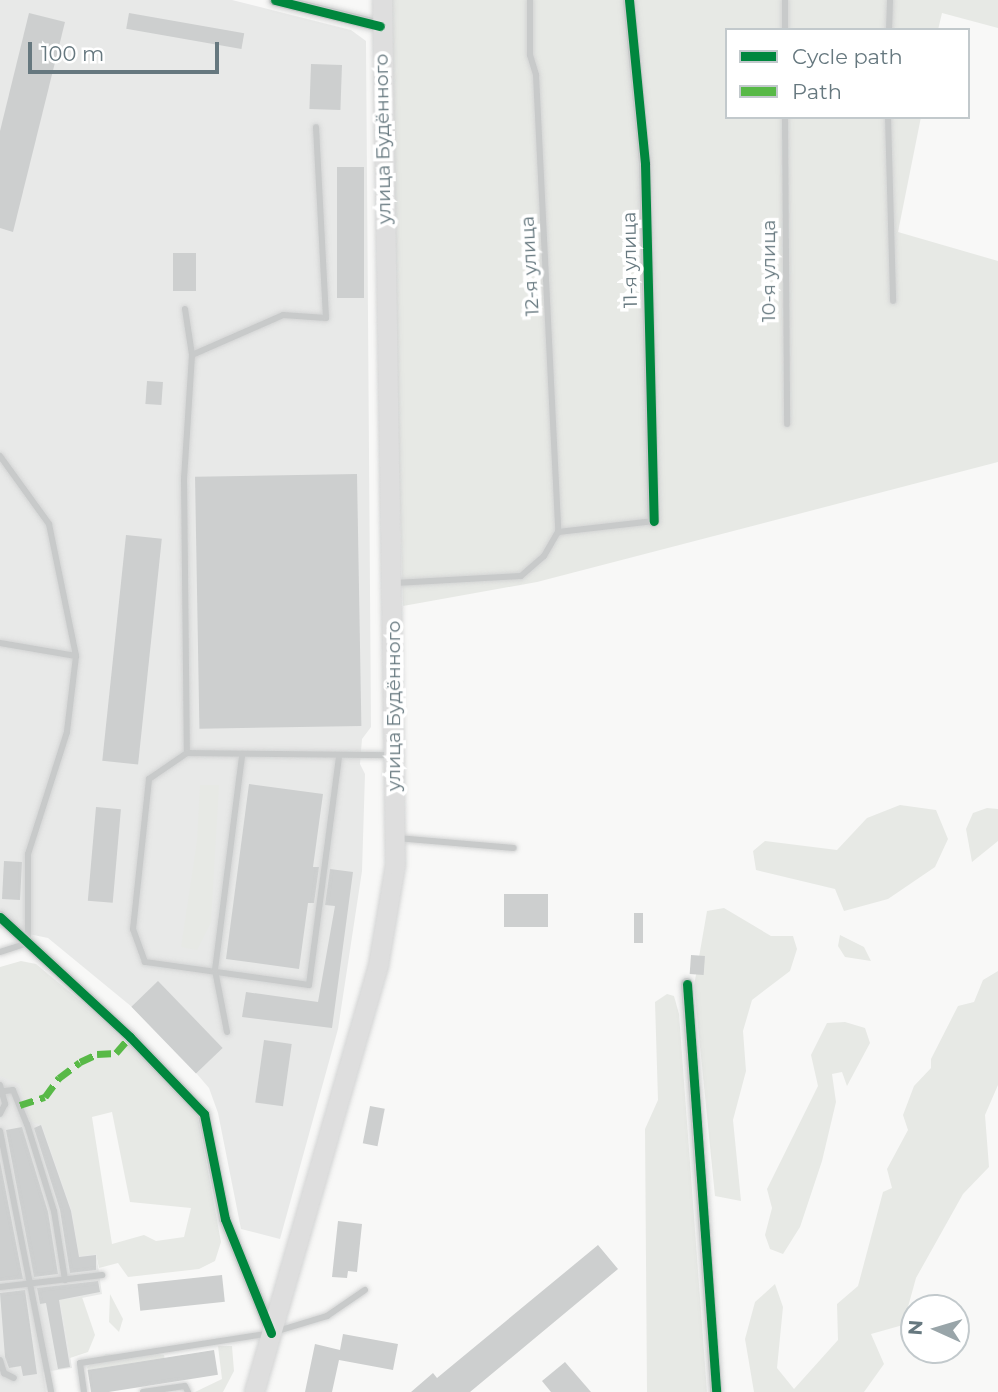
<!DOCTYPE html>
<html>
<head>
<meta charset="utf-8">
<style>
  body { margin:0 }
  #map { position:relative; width:998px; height:1392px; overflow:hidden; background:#f8f8f7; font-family:Montserrat,sans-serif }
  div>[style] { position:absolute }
  .built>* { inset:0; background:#e8e9e8 }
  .green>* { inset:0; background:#e7e9e5 }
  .building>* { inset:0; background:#cdcfcf; transform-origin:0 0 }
  .roads { filter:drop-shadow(0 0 2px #d3d4d4) drop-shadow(0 0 2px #d3d4d4) }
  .service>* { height:6px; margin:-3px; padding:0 3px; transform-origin:3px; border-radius:3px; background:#c8caca }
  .minor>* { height:12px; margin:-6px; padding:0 6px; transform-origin:6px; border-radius:6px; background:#c8caca }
  .primary>* { height:19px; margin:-9.5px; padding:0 9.5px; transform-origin:9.5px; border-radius:9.5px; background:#dedede }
  .quiet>* { height:7px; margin-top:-3.5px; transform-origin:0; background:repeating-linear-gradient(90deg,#58b947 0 14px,transparent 0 21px) }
  .cycleway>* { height:9px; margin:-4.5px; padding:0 4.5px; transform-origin:4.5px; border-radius:4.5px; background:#00873e }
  span { translate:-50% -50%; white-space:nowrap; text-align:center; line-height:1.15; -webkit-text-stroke:7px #fff; paint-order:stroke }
  .street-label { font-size:19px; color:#66787f }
  .legend { position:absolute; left:725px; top:28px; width:245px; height:91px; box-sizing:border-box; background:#fff; border:2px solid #c2c9cc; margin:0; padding:9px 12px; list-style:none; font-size:21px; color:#66787f }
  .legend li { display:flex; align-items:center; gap:14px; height:35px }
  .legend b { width:35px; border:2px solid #c2c9cc }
  .north { position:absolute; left:900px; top:1294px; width:70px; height:70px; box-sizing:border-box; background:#fff; border:2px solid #c2c9cc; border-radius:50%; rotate:274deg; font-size:19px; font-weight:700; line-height:28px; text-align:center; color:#66787f }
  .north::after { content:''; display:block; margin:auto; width:24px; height:32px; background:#99a5a9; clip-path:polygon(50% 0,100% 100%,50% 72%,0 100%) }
  .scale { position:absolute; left:28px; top:42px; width:191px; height:32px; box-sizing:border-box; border:4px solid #66787f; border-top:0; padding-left:9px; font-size:21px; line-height:24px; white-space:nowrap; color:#66787f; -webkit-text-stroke:5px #fff; paint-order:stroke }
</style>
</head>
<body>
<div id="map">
  <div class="built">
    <div style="clip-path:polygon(0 0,232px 0,351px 30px,366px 41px,371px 727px,362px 739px,360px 764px,365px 774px,362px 871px,338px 1029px,280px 1239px,241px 1229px,218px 1113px,209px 1088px,197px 1074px,132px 1007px,48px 938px,0 928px)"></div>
    <div style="clip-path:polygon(0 993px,96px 1252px,102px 1294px,61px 1302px,72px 1368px,43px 1372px,46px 1392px,0 1392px)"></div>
  </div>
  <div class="green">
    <div style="clip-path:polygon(385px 0,998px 0,998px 28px,942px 13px,938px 30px,727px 30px,727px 117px,921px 117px,898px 232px,998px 261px,998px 462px,537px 582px,403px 606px)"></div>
    <div style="clip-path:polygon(200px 785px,219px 785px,211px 922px,197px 950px,181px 947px,197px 841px)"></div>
    <div style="clip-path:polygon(900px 805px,936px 810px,948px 839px,935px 867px,888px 899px,844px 911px,835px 889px,756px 870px,753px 851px,765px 841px,837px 850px,867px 818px)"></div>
    <div style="clip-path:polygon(987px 808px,998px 809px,998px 841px,972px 862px,966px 829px,973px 813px)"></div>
    <div style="clip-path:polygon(724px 908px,771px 936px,793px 936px,797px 949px,790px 971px,752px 1000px,743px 1031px,746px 1071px,733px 1120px,741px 1201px,715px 1196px,694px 986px,707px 911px)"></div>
    <div style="clip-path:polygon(840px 935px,864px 947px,871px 961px,845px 957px,838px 946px)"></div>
    <div style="clip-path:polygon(evenodd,21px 961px,36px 964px,95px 1013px,176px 1090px,198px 1117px,221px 1242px,215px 1261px,199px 1269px,128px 1277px,118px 1263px,99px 1268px,96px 1254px,79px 1256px,72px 1211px,42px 1125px,29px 1121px,20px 1084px,0 1076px,0 967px,21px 961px,112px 1112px,130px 1202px,191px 1208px,184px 1237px,156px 1241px,144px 1235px,112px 1244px,92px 1117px,112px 1112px)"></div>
    <div style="clip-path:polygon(998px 971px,998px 1085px,985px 1115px,989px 1167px,963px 1194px,916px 1278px,903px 1325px,871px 1334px,884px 1364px,864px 1392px,754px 1392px,745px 1339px,755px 1302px,775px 1284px,783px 1307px,777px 1368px,794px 1389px,838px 1340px,837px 1304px,858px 1286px,883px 1192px,892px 1188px,887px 1169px,908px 1130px,903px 1115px,914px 1086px,931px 1068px,931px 1059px,958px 1006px,974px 1002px,983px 980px)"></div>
    <div style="clip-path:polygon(667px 994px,674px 996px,679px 1014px,707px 1392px,647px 1392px,645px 1129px,658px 1100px,655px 1002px)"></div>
    <div style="clip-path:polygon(845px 1022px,865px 1028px,870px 1043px,847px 1086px,842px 1072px,832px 1074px,836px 1102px,822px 1161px,800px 1227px,783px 1254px,770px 1249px,765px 1235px,772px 1208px,767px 1189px,818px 1086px,811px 1055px,827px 1023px)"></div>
    <div style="clip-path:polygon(110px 1294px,123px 1319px,119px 1332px,109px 1322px)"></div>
    <div style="clip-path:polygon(82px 1297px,95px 1335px,88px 1352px,70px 1358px,60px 1300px)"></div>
    <div style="clip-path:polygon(218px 1346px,232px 1346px,234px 1371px,223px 1392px,195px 1392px,222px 1379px)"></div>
    <div style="clip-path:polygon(146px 1352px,164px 1355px,165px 1362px,89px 1373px,87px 1367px,106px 1354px,137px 1357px)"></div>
  </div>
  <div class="building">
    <div style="clip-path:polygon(29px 13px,65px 22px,13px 232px,0 228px,0 131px)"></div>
    <div style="left:129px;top:13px;width:117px;height:16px;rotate:10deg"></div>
    <div style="left:311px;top:64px;width:31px;height:45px;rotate:2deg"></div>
    <div style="left:364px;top:167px;width:131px;height:27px;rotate:90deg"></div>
    <div style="left:173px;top:253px;width:23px;height:38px"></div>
    <div style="left:147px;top:381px;width:16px;height:23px;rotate:4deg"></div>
    <div style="left:357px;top:474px;width:252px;height:162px;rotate:89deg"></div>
    <div style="left:126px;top:535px;width:36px;height:227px;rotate:6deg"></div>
    <div style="clip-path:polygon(249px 784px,323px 794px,313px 867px,319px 867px,314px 903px,308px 903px,299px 969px,226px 959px)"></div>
    <div style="left:96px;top:807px;width:25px;height:94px;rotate:5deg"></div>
    <div style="left:4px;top:861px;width:18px;height:38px;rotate:3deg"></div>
    <div style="clip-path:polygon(330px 869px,353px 872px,332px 1028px,242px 1017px,246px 992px,318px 1002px,335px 906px,325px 905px)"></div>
    <div style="left:504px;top:894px;width:44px;height:33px"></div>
    <div style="left:643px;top:913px;width:30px;height:9px;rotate:90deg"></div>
    <div style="left:691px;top:955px;width:14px;height:19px;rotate:4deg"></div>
    <div style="left:158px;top:981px;width:93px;height:37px;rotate:46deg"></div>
    <div style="left:264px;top:1040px;width:28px;height:63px;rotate:8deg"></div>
    <div style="left:370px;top:1106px;width:15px;height:38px;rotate:11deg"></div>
    <div style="clip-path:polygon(41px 1125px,71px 1211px,79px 1257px,96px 1255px,96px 1270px,70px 1273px,60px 1210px,34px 1128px)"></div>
    <div style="clip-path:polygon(22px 1127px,48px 1212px,58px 1274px,34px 1277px,6px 1130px)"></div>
    <div style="clip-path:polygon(0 1161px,23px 1279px,0 1281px)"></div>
    <div style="clip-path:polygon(338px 1221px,362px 1224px,357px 1272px,348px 1271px,347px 1278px,332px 1277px)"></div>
    <div style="clip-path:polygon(598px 1245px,618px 1269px,470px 1392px,411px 1392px,433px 1373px,437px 1378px)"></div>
    <div style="left:222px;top:1275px;width:27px;height:85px;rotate:84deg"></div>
    <div style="clip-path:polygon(98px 1281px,100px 1292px,59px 1300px,70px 1367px,58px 1369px,46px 1303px,40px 1304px,37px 1288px)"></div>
    <div style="clip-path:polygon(25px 1290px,37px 1374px,23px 1376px,21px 1366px,9px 1368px,5px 1357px,0 1293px)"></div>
    <div style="clip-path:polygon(343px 1334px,398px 1344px,393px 1370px,339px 1360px,332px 1392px,305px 1392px,315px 1344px,340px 1350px)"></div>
    <div style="left:214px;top:1350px;width:25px;height:128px;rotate:81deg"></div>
    <div style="clip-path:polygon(565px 1362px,591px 1392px,551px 1392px,542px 1381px)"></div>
  </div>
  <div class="roads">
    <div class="service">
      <div style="left:530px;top:0;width:55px;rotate:90deg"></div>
      <div style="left:530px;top:55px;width:21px;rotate:73deg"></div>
      <div style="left:536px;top:75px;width:458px;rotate:87.2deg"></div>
      <div style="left:785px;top:30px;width:30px;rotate:-90deg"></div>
      <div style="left:889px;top:30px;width:30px;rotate:-88deg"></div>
      <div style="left:785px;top:117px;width:307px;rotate:89.6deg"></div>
      <div style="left:888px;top:117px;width:184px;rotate:88.4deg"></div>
      <div style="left:185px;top:309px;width:47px;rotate:81.3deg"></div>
      <div style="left:192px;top:355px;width:123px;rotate:93.7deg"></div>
      <div style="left:184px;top:478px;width:275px;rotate:89.4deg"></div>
      <div style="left:192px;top:355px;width:99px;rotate:-23.7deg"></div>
      <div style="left:283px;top:315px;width:43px;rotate:4deg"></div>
      <div style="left:326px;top:318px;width:191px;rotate:-93deg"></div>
      <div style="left:0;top:456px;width:84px;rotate:54.2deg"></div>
      <div style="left:49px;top:524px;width:135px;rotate:78.4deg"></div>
      <div style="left:76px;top:656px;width:77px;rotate:96.8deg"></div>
      <div style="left:67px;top:732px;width:128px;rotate:107.7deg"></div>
      <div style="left:28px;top:854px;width:89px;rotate:90deg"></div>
      <div style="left:28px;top:943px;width:29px;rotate:162deg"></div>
      <div style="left:395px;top:583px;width:126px;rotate:-3.2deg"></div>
      <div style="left:521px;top:576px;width:30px;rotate:-41deg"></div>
      <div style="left:544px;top:556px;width:28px;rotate:-60deg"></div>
      <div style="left:558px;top:532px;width:97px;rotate:-6.5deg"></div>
      <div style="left:0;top:643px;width:77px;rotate:9.7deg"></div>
      <div style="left:339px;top:757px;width:230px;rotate:97.5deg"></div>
      <div style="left:309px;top:985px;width:166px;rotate:-172deg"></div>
      <div style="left:145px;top:962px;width:35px;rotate:-110deg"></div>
      <div style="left:133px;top:929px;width:151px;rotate:-83.9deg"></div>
      <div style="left:149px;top:779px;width:46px;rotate:-34.4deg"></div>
      <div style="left:187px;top:753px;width:203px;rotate:0.6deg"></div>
      <div style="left:397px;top:838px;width:117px;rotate:4.9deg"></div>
      <div style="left:227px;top:1032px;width:63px;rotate:-101deg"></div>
      <div style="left:215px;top:970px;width:217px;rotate:-82.8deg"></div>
      <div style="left:0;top:1085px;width:20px;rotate:75deg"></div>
      <div style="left:5px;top:1104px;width:11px;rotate:117deg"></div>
      <div style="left:5px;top:1091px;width:8px;rotate:-7deg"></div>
      <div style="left:13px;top:1090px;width:37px;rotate:68deg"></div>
      <div style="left:27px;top:1124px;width:91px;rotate:72.8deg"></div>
      <div style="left:54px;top:1211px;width:70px;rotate:80.9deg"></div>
      <div style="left:0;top:1131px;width:266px;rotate:78.9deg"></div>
      <div style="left:0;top:1287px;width:103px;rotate:-6.7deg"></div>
      <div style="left:0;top:1360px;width:14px;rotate:73deg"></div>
      <div style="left:4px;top:1373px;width:11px;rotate:27deg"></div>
      <div style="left:84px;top:1392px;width:29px;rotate:-98deg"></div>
      <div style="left:80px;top:1363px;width:193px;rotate:-8.9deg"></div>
      <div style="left:271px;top:1333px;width:59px;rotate:-16.9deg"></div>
      <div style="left:327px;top:1316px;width:46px;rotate:-34.4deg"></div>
      <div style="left:143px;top:1392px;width:42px;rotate:-8.1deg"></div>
      <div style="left:185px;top:1386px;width:7px;rotate:63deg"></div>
    </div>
    <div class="minor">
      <div style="left:275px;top:0;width:108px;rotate:13.9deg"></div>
      <div style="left:629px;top:0;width:165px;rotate:84.4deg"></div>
      <div style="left:645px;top:164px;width:357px;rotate:88.6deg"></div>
      <div style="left:0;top:917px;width:177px;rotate:42.7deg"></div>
      <div style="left:130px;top:1037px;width:107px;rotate:46.1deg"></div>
      <div style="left:204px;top:1114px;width:107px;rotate:78.7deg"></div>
      <div style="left:225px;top:1219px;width:122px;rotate:67.8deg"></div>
      <div style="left:687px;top:984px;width:409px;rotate:85.9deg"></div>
    </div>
    <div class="primary">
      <div style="left:254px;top:1392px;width:445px;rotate:-73.8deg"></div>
      <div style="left:378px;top:965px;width:102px;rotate:-80.4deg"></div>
      <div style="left:395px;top:864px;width:864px;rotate:-90.86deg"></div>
    </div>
  </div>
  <div class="quiet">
    <div style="left:20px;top:1105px;width:26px;rotate:-18deg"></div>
    <div style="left:45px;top:1097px;width:24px;rotate:-54deg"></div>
    <div style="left:59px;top:1078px;width:26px;rotate:-37deg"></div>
    <div style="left:80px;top:1062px;width:19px;rotate:-25deg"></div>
    <div style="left:97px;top:1054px;width:19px;rotate:-3deg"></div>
    <div style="left:116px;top:1053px;width:21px;rotate:-49deg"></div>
  </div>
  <div class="cycleway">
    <div style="left:275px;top:0;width:108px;rotate:13.9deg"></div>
    <div style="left:629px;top:0;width:165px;rotate:84.4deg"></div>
    <div style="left:645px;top:164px;width:357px;rotate:88.6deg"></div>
    <div style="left:0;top:917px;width:177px;rotate:42.7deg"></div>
    <div style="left:130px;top:1037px;width:107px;rotate:46.1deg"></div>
    <div style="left:204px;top:1114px;width:107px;rotate:78.7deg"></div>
    <div style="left:225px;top:1219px;width:123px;rotate:68deg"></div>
    <div style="left:687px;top:984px;width:409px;rotate:85.9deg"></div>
  </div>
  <div class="street-label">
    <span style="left:383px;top:139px;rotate:-91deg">улица Будённого</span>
    <span style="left:630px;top:260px;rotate:-91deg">11-я улица</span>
    <span style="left:530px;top:266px;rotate:-93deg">12-я улица</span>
    <span style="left:769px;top:271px;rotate:-90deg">10-я улица</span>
    <span style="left:394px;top:706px;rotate:-90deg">улица Будённого</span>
  </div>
  <ul class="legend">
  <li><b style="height:9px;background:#00873e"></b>Cycle path</li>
  <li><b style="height:9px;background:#58b947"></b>Path</li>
  </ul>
  <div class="north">N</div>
  <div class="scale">100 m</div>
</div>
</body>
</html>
